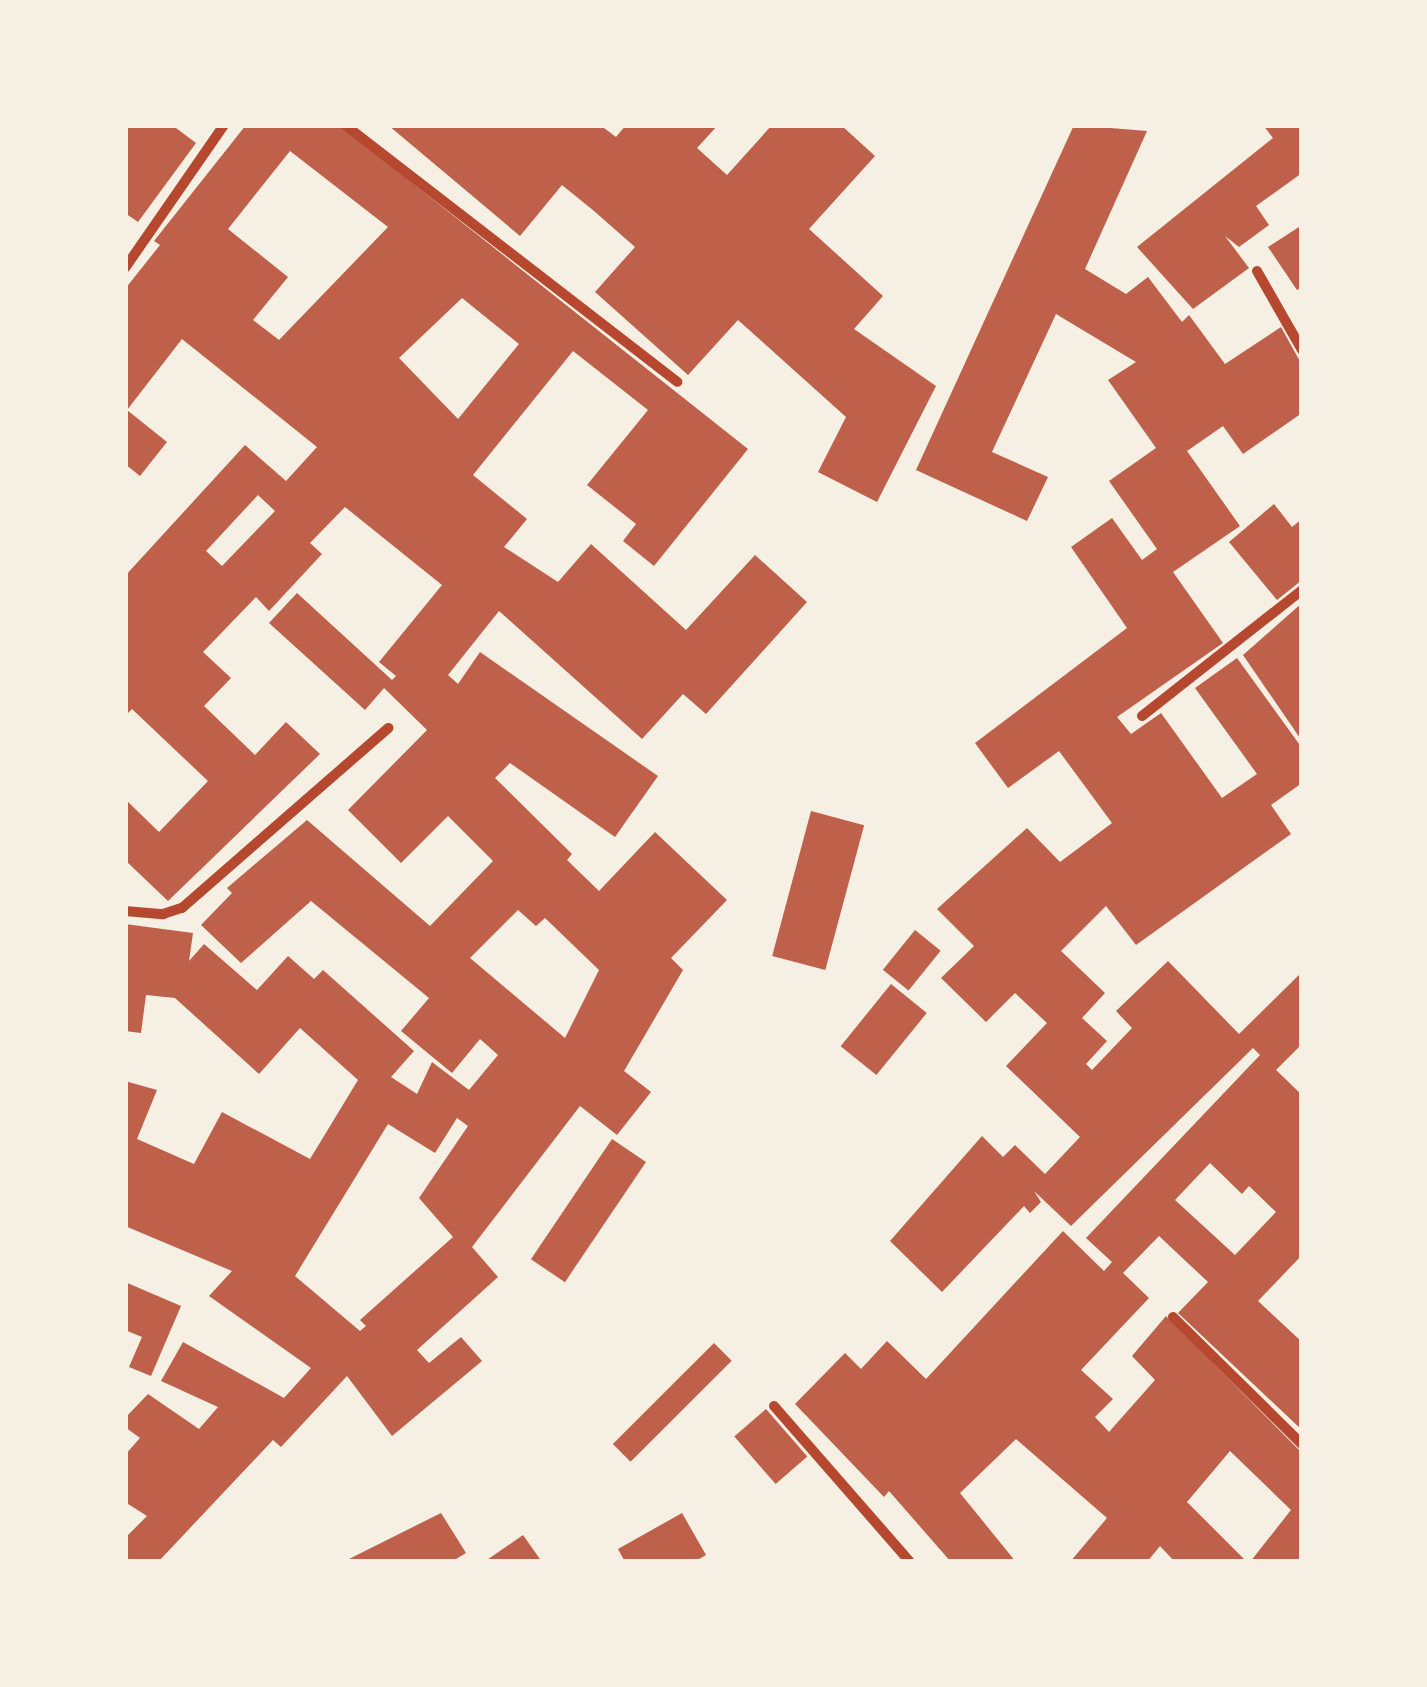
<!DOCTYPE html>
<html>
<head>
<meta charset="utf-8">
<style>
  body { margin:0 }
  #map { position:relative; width:1427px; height:1687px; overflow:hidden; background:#f6efe4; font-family:Commissioner,sans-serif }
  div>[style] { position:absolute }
  .building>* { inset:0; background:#bf614a; transform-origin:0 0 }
  .minor>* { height:10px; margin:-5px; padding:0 5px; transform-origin:5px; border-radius:5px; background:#b5482f }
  span { translate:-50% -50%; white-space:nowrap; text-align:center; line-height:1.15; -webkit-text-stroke:10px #f6efe4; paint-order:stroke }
  .frame { position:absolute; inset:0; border:128px solid #f6efe4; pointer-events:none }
</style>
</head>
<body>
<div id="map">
  <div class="building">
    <div style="clip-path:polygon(125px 125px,172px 125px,196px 143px,138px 222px,125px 213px)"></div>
    <div style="clip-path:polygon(evenodd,246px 125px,339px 125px,748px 449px,654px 566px,623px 541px,636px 524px,587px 485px,648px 410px,573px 351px,473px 475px,527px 519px,504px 547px,558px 582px,591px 544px,686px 630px,755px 555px,807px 602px,706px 714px,683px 694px,642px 739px,499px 611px,448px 675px,458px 684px,480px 652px,658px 776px,615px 837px,510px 763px,495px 778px,572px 854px,567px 860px,599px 891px,655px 832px,727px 900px,671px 958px,683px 970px,624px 1071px,651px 1092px,617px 1135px,580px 1106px,472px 1247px,498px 1277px,417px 1350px,429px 1363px,461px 1337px,482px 1361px,392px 1436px,347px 1376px,281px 1447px,273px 1440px,158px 1562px,125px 1562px,125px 1538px,147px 1516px,125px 1502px,125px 1455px,140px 1438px,125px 1427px,125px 1418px,148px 1394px,199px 1429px,218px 1407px,161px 1381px,183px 1342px,284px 1398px,311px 1368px,209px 1296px,232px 1271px,125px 1226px,125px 1081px,157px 1090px,137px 1139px,194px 1164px,222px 1112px,310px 1159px,358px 1080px,300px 1028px,259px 1074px,175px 998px,146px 995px,141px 1033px,125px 1031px,125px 924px,193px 933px,189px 961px,204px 944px,257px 990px,288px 956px,314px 979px,323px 970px,414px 1051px,391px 1077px,417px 1094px,432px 1062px,469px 1090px,498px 1055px,480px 1039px,452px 1073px,401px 1031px,429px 998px,311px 901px,241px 963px,201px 925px,232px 893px,227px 888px,307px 820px,430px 926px,493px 861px,448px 816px,401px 863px,348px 810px,427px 730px,384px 688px,365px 710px,269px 623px,297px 593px,392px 680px,396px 676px,379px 662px,442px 585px,345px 507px,310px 543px,322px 554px,269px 611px,256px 597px,203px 652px,231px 678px,204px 706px,255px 755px,286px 722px,320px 754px,168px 901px,125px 860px,125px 799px,159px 832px,208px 781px,132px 709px,125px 716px,125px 576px,245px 445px,286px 481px,317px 447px,182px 339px,127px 410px,167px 442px,140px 476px,125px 464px,125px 289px,160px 245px,154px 241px,246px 125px,290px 151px,388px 227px,279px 340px,253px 320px,288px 277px,228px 229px,290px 151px,246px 125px,462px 298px,519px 344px,458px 419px,399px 358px,462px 298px,246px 125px,258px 495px,275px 511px,222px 566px,206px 551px,258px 495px,246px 125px,518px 910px,536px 926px,545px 918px,599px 970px,565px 1038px,470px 958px,518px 910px,246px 125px,457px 1118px,468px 1126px,419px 1198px,453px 1237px,360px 1320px,366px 1326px,360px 1331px,295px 1276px,388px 1124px,435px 1153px,457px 1118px)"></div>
    <div style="clip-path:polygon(388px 125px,600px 125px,616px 137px,626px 125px,718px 125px,697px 148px,727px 175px,772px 125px,841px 125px,875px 156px,809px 229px,883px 296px,854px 329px,936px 386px,877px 502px,818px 472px,846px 417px,738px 320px,688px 375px,595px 292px,635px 247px,594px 211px,562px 185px,520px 236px)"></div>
    <div style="clip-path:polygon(evenodd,1074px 125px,1147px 131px,1085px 269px,1126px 294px,1148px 277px,1182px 322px,1189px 315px,1225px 364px,1281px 327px,1302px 365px,1302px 413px,1243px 454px,1223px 426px,1187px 451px,1240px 526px,1173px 572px,1223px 643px,1117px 717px,1131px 734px,1161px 713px,1222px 798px,1257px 774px,1195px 688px,1237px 658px,1302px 748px,1302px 783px,1271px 805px,1291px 834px,1136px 945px,1106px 906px,1061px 951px,1105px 993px,1082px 1018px,1107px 1041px,1086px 1064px,1092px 1070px,1132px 1028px,1116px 1011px,1168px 961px,1239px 1034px,1302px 972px,1302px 1044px,1276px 1070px,1302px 1095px,1302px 1255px,1258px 1301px,1302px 1342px,1302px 1430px,1178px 1313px,1208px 1282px,1159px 1236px,1123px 1273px,1149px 1298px,1081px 1370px,1113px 1399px,1095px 1417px,1109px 1432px,1155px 1380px,1132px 1356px,1166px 1316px,1302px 1453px,1302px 1562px,1250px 1562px,1291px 1510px,1230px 1451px,1187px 1502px,1247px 1562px,1175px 1562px,1160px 1546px,1147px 1562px,1070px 1562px,1107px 1518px,1016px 1439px,960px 1493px,1016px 1562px,951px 1562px,889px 1491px,884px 1497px,795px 1404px,845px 1353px,861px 1369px,887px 1341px,926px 1379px,1063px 1231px,1104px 1271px,1112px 1262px,1086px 1238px,1260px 1055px,1253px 1048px,1071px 1226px,1034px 1191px,1041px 1202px,1030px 1213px,1024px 1206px,942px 1292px,890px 1241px,982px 1136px,1003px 1157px,1015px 1145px,1045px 1174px,1080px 1137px,1006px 1066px,1047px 1023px,1015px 993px,986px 1022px,941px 978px,974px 946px,937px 909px,1027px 828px,1060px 862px,1112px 823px,1059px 751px,1008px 788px,975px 743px,1127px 628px,1071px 547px,1112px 518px,1142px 560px,1157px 549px,1109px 481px,1156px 448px,1108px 380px,1136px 362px,1056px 314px,992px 452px,1048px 477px,1027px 521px,916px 470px,1074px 125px,1210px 1163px,1242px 1194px,1249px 1186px,1276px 1212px,1235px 1255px,1175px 1200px,1210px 1163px)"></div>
    <div style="clip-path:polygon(1263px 125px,1302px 125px,1302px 173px,1256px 206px,1269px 225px,1239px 247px,1225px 236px,1249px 268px,1193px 309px,1137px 247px,1273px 138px)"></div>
    <div style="clip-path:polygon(1302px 225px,1302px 287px,1297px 290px,1268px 247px)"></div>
    <div style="clip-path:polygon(1274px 504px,1292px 527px,1302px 519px,1302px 580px,1277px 600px,1229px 542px)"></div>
    <div style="clip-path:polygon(1302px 603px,1302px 741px,1243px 655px)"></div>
    <div style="left:811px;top:811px;width:55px;height:150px;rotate:15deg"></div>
    <div style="left:915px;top:930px;width:33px;height:51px;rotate:39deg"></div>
    <div style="left:891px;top:984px;width:46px;height:80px;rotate:39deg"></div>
    <div style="left:612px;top:1139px;width:41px;height:145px;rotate:34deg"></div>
    <div style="clip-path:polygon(125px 1282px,181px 1306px,151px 1376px,129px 1367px,142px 1337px,125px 1330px)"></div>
    <div style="left:714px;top:1343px;width:25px;height:143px;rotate:45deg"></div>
    <div style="left:766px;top:1409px;width:63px;height:42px;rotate:49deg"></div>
    <div style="clip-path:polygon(441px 1513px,466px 1553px,451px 1562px,343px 1562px)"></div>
    <div style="clip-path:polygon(682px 1513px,706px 1555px,694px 1562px,625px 1562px,618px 1549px)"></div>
    <div style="clip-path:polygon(523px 1535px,542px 1562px,484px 1562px)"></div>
  </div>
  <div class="minor">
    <div style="left:345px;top:125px;width:420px;rotate:37.7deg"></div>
    <div style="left:125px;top:268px;width:174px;rotate:-55.3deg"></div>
    <div style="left:1257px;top:271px;width:91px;rotate:60.3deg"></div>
    <div style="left:1142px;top:716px;width:204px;rotate:-38.2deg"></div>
    <div style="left:125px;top:911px;width:38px;rotate:5deg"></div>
    <div style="left:163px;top:914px;width:20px;rotate:-18deg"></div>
    <div style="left:182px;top:908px;width:274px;rotate:-41.1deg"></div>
    <div style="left:1173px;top:1317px;width:181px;rotate:44.6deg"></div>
    <div style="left:774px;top:1406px;width:207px;rotate:48.9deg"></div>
  </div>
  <div class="frame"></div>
</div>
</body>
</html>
